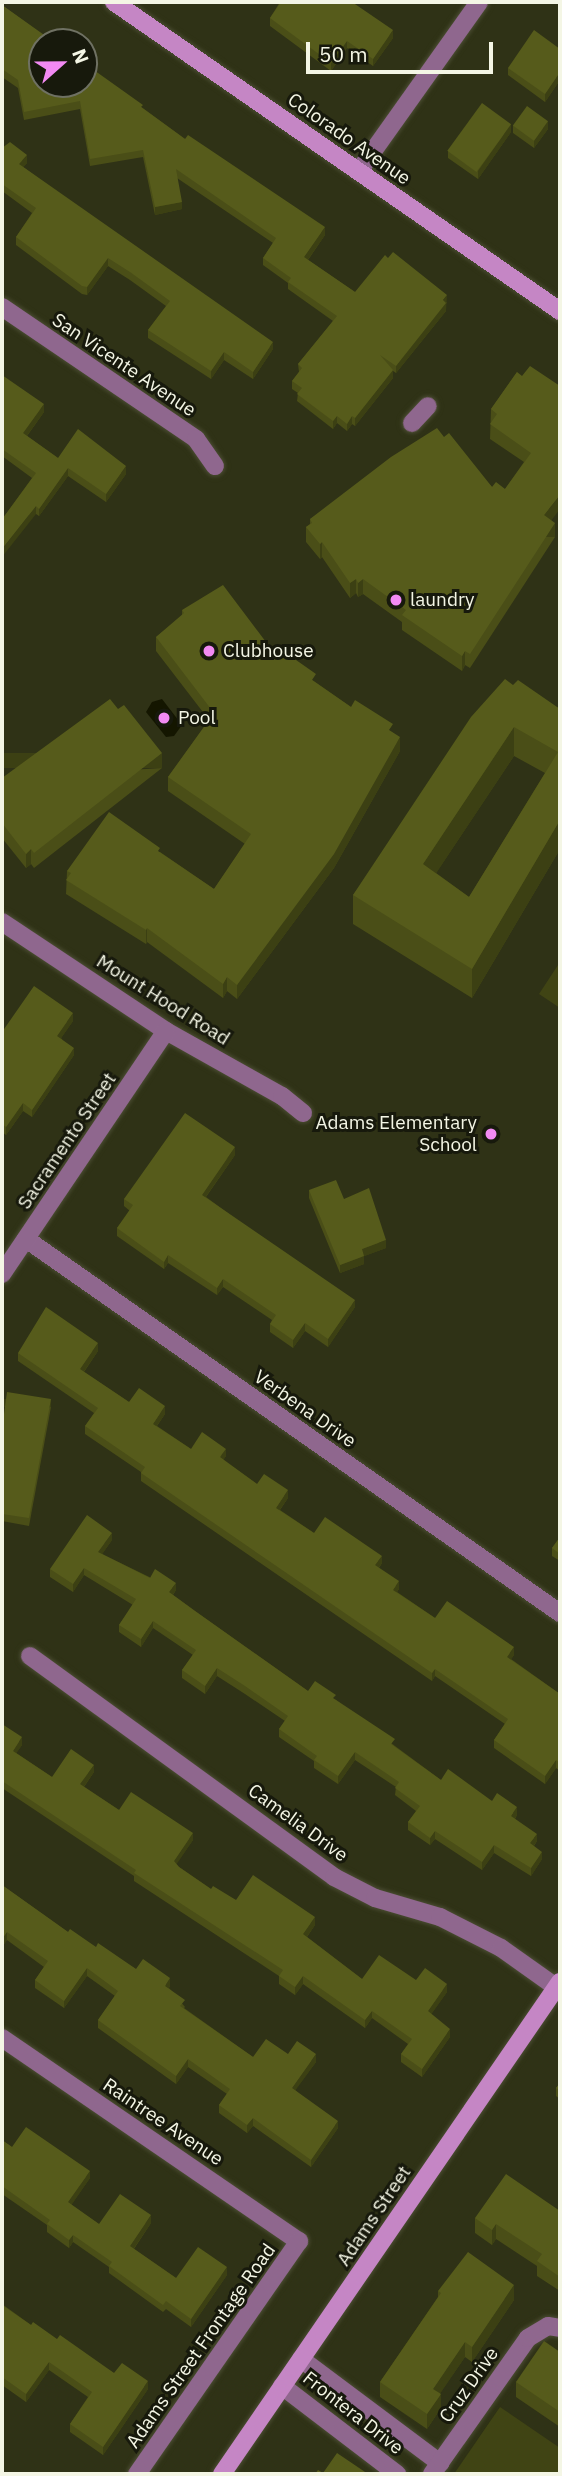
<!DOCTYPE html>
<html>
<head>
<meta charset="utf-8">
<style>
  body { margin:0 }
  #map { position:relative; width:562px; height:2476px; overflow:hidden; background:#2f3216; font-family:"IBM Plex Sans",sans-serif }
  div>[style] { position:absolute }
  .green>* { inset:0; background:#404414 }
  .water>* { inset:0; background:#141600 }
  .roads { filter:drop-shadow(0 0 2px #4b4d33) drop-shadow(0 0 2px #4b4d33) }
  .street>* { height:18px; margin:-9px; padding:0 9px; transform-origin:9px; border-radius:9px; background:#8f678e }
  .secondary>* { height:18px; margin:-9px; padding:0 9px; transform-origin:9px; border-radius:9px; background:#c586c5 }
  .wall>* { inset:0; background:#4a4e17 }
  .shaded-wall>* { inset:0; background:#3c4013; transform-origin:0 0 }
  .building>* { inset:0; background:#565b1b; transform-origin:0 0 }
  .dots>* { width:19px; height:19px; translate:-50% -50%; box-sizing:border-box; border:4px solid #17190c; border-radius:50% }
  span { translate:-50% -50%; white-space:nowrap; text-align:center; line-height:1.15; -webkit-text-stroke:6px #17190c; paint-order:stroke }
  .street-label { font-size:19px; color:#f4f6e5 }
  .poi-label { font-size:19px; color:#f4f6e5 }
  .left { translate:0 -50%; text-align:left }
  .right { translate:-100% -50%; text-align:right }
  .frame { position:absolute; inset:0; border:4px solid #f4f6e5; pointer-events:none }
  .north { position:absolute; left:28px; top:28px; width:70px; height:70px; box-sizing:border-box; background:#17190c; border:2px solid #6f7163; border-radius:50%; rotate:69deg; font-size:19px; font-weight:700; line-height:28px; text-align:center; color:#f4f6e5 }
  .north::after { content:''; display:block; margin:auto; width:24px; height:32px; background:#f28af3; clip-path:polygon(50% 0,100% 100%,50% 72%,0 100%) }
  .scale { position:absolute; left:306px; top:42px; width:187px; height:32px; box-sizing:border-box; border:4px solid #f4f6e5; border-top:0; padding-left:9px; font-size:21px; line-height:24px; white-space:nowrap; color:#f4f6e5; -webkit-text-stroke:5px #17190c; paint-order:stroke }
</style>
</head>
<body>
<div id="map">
  <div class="green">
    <div style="clip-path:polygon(560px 962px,560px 1008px,539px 994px)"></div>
    <div style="clip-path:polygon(500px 2407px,560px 2448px,560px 2474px,454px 2474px)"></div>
  </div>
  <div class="water">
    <div style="clip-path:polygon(162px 699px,182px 725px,174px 736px,166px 737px,146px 712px,152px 702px)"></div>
  </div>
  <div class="roads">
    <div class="street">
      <div style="left:359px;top:171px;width:207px;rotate:-54.6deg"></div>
      <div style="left:2px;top:307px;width:235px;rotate:34.2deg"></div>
      <div style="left:196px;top:439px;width:33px;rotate:55deg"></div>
      <div style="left:412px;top:423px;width:23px;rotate:-47deg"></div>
      <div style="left:2px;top:922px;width:197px;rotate:33.6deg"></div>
      <div style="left:166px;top:1031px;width:133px;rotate:29.3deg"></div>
      <div style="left:282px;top:1096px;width:27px;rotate:39deg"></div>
      <div style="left:26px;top:1239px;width:652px;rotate:35.01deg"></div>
      <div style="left:2px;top:1274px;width:293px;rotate:-56deg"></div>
      <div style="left:30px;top:1656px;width:376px;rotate:36deg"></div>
      <div style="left:334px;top:1877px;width:46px;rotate:27.1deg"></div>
      <div style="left:375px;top:1898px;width:68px;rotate:16.3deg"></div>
      <div style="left:440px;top:1917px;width:68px;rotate:26.9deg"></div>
      <div style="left:501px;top:1948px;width:72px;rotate:35.4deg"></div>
      <div style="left:2px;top:2038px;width:360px;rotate:34.4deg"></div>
      <div style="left:299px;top:2241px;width:284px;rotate:124.8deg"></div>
      <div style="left:301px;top:2359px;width:174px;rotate:36.8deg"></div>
      <div style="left:282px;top:2386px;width:145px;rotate:37.4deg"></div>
      <div style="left:432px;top:2474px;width:166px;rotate:-54.8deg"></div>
      <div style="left:528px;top:2338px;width:23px;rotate:-31deg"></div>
      <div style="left:548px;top:2326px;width:12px;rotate:9deg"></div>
    </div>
    <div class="secondary">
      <div style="left:114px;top:2px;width:543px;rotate:34.72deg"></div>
      <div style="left:222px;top:2474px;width:597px;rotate:-55.51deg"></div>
    </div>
  </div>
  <div class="wall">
    <div style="clip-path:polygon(280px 2px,352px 2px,393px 38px,373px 66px,347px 48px,331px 71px,270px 26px,270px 18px)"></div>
    <div style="clip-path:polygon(2px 5px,185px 139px,325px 235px,308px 260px,355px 292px,447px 302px,446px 304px,446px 311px,396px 373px,393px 371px,393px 378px,355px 426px,352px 424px,347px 431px,337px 423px,333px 429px,297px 401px,298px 393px,292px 389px,292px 381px,299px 372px,298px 364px,333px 321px,288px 289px,288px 283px,263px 265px,263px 258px,273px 243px,177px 178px,182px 209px,155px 215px,143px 157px,90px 166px,80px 109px,24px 120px,18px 88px,2px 77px)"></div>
    <div style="clip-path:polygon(560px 43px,560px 80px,545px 102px,508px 75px,508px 68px,558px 48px)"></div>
    <div style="clip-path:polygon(513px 125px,548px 129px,534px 148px,513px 133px)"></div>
    <div style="clip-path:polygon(511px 132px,478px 179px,448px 158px,448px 151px)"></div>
    <div style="clip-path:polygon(2px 148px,27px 163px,23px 167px,273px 349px,253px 379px,224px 360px,211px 379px,148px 338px,148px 330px,166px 306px,130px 280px,108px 266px,87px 295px,82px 294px,16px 245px,16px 237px,32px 213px,2px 191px)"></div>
    <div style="clip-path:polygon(517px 372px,555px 537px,470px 668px,465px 665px,462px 671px,402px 630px,402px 622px,363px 594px,358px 597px,356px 593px,350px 598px,322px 557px,320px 559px,306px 542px,306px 527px,310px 524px,310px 519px,444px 437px,492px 487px,505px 489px,524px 462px,490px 439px,491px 409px)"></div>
    <div style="clip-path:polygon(2px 375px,44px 412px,27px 436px,58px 458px,126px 474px,106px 502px,68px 476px,39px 516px,36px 514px,3px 518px,32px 478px,2px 456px)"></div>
    <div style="clip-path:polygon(182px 610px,275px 654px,351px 707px,393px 733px,400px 751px,334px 868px,237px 999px,227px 991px,223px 998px,147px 942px,146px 944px,66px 894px,67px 871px,160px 852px,214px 889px,245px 844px,168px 791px,168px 777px,209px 720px,156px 651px,156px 637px,182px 616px)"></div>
    <div style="clip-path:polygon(evenodd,513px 685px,560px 709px,560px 849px,472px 998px,353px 924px,353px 895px,513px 685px,514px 756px,545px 773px,469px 897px,436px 873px,514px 756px)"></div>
    <div style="clip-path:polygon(162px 768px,34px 868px,31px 864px,26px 868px,2px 838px,2px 778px)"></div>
    <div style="clip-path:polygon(73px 1021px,61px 1038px,74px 1055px,32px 1117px,23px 1111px,6px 1135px,2px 1132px,2px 1032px)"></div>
    <div style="clip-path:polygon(235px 1155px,206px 1197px,355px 1307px,328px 1347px,305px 1331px,293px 1348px,270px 1332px,270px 1324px,272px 1320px,223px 1287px,217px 1295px,168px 1263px,164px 1269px,117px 1236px,117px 1228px,130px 1211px,124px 1206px,124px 1199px)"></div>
    <div style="clip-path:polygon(309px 1190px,386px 1248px,364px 1256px,364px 1264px,340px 1273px,309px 1198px)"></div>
    <div style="clip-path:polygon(98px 1351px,84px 1372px,129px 1402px,165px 1414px,157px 1426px,191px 1449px,226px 1456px,223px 1460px,257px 1484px,288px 1498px,280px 1510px,314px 1533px,382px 1563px,379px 1568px,399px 1589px,397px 1592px,435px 1618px,514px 1655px,511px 1659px,560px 1694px,560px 1771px,556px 1768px,545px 1784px,494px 1748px,494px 1740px,505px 1724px,435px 1676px,432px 1681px,141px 1481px,141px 1472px,85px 1434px,85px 1426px,94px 1413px,18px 1361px,18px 1353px)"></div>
    <div style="clip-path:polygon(51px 1407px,29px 1526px,2px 1521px,2px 1414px)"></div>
    <div style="clip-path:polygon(560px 1537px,560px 1561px,552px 1556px,552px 1548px)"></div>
    <div style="clip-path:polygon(112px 1540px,102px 1554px,176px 1590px,173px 1595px,195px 1611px,308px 1691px,336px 1700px,395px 1746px,441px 1780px,492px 1801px,517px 1815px,515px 1819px,537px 1841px,534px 1846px,542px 1859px,531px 1876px,494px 1853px,482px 1870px,435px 1839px,430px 1845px,408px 1830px,408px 1822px,416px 1811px,395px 1795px,396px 1787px,355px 1760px,338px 1784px,314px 1768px,314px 1761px,279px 1737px,279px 1729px,285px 1721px,245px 1694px,217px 1676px,205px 1694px,182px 1678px,182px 1670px,193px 1655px,153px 1628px,141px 1647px,119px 1632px,119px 1625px,133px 1605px,84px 1575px,73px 1592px,50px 1577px,50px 1569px)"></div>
    <div style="clip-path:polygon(2px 1724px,22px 1745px,16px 1753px,52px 1777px,94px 1772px,84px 1787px,119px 1810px,193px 1840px,176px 1864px,179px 1867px,211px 1889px,236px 1900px,315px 1925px,307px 1937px,362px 1979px,416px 1980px,447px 1992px,431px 2014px,450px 2037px,422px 2077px,401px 2062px,401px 2054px,408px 2044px,372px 2018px,365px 2028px,303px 1984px,295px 1995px,279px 1984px,279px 1976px,134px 1881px,134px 1876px,2px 1788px)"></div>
    <div style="clip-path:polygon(2px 1885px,68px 1932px,136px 1969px,170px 1986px,169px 1988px,185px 2007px,184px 2008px,253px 2057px,288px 2054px,316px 2062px,295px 2090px,338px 2128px,311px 2167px,253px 2126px,247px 2133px,219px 2113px,219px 2105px,227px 2094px,188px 2067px,176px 2084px,98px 2028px,98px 2020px,115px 1996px,87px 1976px,64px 2008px,35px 1988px,35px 1980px,44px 1967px,7px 1940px,2px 1947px)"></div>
    <div style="clip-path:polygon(560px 2083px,560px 2099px,556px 2096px,556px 2088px)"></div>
    <div style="clip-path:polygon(2px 2140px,12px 2147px,90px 2178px,71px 2205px,99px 2224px,151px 2223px,134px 2249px,176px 2278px,227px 2275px,191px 2327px,166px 2309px,163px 2312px,109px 2273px,109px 2267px,73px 2242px,69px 2248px,47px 2232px,47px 2225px,2px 2194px)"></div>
    <div style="clip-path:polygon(560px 2211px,560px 2291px,537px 2276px,537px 2266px,496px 2239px,492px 2245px,475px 2233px,475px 2218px)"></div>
    <div style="clip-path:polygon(438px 2291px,514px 2300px,472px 2362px,465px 2357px,440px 2393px,441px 2408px,427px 2429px,380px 2397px,380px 2382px,438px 2297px)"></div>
    <div style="clip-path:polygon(2px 2304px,31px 2325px,114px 2373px,148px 2389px,103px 2455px,70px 2432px,70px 2424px,88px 2397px,49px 2370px,26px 2402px,2px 2385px)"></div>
    <div style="clip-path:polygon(560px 2352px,560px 2427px,516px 2397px,516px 2382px)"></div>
  </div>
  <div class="shaded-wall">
    <div style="clip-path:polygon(393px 30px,393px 38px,373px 66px,373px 59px)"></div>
    <div style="clip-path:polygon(347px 41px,347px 48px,331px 71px,331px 63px)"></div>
    <div style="clip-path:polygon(560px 72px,560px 80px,545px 102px,545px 94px)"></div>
    <div style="clip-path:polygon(548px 121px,548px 129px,534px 148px,534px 141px)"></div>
    <div style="clip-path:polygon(511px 124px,511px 132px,478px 179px,478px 171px)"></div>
    <div style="clip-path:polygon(27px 155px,27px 163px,19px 172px,19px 164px)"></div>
    <div style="clip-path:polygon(182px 202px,182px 209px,155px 215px,155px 207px)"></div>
    <div style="clip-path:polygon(325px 227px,325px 235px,304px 265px,304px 257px)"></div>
    <div style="clip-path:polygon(108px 258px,108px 266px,87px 295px,87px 287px)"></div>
    <div style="clip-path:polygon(447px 295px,446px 311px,396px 373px,396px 366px)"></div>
    <div style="clip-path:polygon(273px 342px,273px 349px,253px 379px,253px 372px)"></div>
    <div style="clip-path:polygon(224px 352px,224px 360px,211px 379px,211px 371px)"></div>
    <div style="clip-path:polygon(393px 370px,393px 378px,355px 426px,355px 418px)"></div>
    <div style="clip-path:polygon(44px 404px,44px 412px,23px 441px,23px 433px)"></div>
    <div style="clip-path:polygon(337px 416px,337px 423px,333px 429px,333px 421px)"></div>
    <div style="clip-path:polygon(352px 416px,352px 424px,347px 431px,347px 424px)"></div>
    <div style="clip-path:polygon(126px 466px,126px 474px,106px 502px,106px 494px)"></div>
    <div style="clip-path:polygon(68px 468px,68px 476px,39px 516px,39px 509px)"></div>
    <div style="clip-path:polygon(560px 495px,560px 509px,544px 530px,544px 515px)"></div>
    <div style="clip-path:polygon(36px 506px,36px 514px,2px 557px,2px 549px)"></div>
    <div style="left:555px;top:523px;width:14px;height:156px;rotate:90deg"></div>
    <div style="clip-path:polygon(322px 542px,322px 557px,320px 559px,320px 544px)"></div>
    <div style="clip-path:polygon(356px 579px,356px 593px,350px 598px,350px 583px)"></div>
    <div style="clip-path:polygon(363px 579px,363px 594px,358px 597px,358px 583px)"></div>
    <div style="clip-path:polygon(465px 651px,465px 665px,462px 671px,462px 656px)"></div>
    <div style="clip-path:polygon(514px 727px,514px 756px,423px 893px,423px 864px)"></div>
    <div style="clip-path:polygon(400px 737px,400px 751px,334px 868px,237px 999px,237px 985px)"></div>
    <div style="left:162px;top:753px;width:15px;height:162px;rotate:90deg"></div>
    <div style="clip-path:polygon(560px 820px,560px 849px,472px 998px,472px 969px)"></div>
    <div style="clip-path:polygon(31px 849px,31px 864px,26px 868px,26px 854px)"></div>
    <div style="clip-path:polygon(147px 928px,147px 942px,146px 944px,146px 930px)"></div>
    <div style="clip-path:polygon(227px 977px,227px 991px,223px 998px,223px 984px)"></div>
    <div style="clip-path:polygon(73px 1013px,73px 1021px,57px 1044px,57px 1036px)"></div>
    <div style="clip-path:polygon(74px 1048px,74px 1055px,32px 1117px,32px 1110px)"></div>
    <div style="clip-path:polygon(23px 1103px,23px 1111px,6px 1135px,6px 1127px)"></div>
    <div style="clip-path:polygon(235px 1147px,235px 1155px,202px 1202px,202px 1195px)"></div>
    <div style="clip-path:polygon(386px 1240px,386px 1248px,362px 1257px,362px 1249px)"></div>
    <div style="clip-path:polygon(168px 1255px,168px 1263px,164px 1269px,164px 1262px)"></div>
    <div style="clip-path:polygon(364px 1256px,364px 1264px,340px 1273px,340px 1265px)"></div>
    <div style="clip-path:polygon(223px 1279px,223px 1287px,217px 1295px,217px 1288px)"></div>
    <div style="clip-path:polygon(355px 1300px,355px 1307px,328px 1347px,328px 1339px)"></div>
    <div style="clip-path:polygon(305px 1323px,305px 1331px,293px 1348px,293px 1340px)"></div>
    <div style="clip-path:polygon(98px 1343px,98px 1351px,80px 1377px,80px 1369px)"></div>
    <div style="left:51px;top:1399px;width:8px;height:121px;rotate:90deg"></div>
    <div style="clip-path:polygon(165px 1406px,165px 1414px,153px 1431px,153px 1424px)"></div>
    <div style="clip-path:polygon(226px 1449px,226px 1456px,220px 1465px,220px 1457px)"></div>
    <div style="clip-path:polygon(288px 1490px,288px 1498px,276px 1515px,276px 1508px)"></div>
    <div style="clip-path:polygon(112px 1533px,112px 1540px,98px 1560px,98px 1552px)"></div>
    <div style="clip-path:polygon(382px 1556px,382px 1563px,375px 1573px,375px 1565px)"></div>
    <div style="clip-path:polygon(84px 1568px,84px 1575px,73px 1592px,73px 1584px)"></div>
    <div style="clip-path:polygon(399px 1581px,399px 1589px,393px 1597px,393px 1590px)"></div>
    <div style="clip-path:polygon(176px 1583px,176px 1590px,169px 1600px,169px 1592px)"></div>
    <div style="clip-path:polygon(153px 1621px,153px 1628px,141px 1647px,141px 1639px)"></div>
    <div style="clip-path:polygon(514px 1647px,514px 1655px,507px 1665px,507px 1657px)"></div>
    <div style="clip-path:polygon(217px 1668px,217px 1676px,205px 1694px,205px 1686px)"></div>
    <div style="clip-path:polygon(435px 1669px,435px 1676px,432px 1681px,432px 1673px)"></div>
    <div style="clip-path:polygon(22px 1737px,22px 1745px,13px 1758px,13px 1751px)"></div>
    <div style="clip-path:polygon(355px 1752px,355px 1760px,338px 1784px,338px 1776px)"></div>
    <div style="clip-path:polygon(556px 1760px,556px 1768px,545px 1784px,545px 1776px)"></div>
    <div style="clip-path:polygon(94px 1765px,94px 1772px,80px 1792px,80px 1784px)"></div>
    <div style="clip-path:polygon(517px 1807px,517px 1815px,511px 1824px,511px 1816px)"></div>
    <div style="clip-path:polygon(435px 1831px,435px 1839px,430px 1845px,430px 1838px)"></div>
    <div style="clip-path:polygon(193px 1833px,193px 1840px,174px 1868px,174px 1861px)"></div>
    <div style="clip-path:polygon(537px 1834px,537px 1841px,530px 1851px,530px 1843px)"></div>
    <div style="clip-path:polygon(494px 1845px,494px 1853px,482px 1870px,482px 1862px)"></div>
    <div style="clip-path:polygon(542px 1852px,542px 1859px,531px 1876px,531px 1868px)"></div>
    <div style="clip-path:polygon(315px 1917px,315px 1925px,303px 1942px,303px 1934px)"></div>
    <div style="clip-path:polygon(7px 1932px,7px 1940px,2px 1947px,2px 1939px)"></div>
    <div style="clip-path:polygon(87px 1968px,87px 1976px,64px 2008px,64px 2001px)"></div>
    <div style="clip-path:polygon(303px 1976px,303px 1984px,295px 1995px,295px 1987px)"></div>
    <div style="clip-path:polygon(170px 1978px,170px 1986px,165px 1994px,165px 1986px)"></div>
    <div style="clip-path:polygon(447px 1984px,447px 1992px,428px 2019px,428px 2011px)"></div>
    <div style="clip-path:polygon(372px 2011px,372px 2018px,365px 2028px,365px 2020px)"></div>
    <div style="clip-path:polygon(450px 2029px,450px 2037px,422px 2077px,422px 2069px)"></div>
    <div style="clip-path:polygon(316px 2054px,316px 2062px,292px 2095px,292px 2088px)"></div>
    <div style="clip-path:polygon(188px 2059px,188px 2067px,176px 2084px,176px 2076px)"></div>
    <div style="clip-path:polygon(253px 2118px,253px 2126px,247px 2133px,247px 2125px)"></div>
    <div style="clip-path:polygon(338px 2121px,338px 2128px,311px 2167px,311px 2160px)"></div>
    <div style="clip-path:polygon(90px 2171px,90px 2178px,68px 2210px,68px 2202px)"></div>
    <div style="clip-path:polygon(151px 2215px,151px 2223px,130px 2254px,130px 2246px)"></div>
    <div style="clip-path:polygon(496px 2224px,496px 2239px,492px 2245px,492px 2230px)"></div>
    <div style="clip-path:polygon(73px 2235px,73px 2242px,69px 2248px,69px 2240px)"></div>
    <div style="clip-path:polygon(227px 2267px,227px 2275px,191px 2327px,191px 2319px)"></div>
    <div style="clip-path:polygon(514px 2285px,514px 2300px,472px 2362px,472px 2347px)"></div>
    <div style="clip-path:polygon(465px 2342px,465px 2357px,433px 2404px,433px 2389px)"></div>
    <div style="clip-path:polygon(49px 2362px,49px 2370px,26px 2402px,26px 2394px)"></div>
    <div style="clip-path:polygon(148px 2381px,148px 2389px,103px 2455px,103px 2447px)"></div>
    <div style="clip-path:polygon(441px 2394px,441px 2408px,427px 2429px,427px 2414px)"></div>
  </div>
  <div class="building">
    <div style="clip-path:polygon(281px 2px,352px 2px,393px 30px,373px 59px,347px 41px,331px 63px,270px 18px)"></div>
    <div style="clip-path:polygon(2px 5px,54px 42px,42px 42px,42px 84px,84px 84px,84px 63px,143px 105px,141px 107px,185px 139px,188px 135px,325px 227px,304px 257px,355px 292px,385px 255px,388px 258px,393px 252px,447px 295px,443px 300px,446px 303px,396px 366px,380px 355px,393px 370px,355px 418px,352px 416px,347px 424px,337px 416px,333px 421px,297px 394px,302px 388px,292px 381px,302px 368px,298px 364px,337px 316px,288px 282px,291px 278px,263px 258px,276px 238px,176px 169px,182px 202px,155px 207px,143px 150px,90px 159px,80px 101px,24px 112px,18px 80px,2px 69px)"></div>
    <div style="clip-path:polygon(534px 30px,560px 49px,560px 72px,545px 94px,508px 68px)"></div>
    <div style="left:482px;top:103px;width:36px;height:59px;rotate:36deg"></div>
    <div style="left:527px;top:106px;width:26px;height:24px;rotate:36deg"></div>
    <div style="clip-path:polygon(10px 142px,27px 155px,19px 164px,273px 342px,253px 372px,224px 352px,211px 371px,148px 330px,170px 301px,130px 272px,108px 258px,87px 287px,82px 286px,16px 237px,36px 208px,2px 184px,2px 148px)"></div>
    <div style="clip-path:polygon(530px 366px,560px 386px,560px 495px,544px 515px,555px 523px,470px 654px,465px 651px,462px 656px,402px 615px,406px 610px,363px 579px,358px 583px,356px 579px,350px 583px,322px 542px,320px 544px,306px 527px,312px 523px,310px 519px,391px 457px,437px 428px,444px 437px,449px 433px,492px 487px,496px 482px,505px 489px,531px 453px,490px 424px,497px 414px,491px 409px,517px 372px,522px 376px)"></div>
    <div style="clip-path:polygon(2px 375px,44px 404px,23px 433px,58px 458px,78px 429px,126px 466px,106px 494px,68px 468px,39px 509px,36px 506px,2px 549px,2px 517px,3px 518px,36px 473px,2px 449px)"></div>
    <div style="clip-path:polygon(223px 585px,275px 654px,279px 648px,316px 674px,312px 680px,351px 707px,355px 700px,393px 724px,389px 730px,400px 737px,334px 854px,237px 985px,227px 977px,223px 984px,147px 928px,146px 930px,66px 880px,71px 873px,67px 871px,109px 812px,160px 848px,158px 851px,214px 889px,251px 834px,168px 777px,214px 713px,156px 637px,184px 613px,182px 610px)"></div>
    <div style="clip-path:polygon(evenodd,505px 679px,513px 685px,518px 680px,560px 709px,560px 820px,472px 969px,353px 895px,471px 717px,505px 679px,514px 727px,558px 752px,469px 897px,423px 864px,514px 727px)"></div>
    <div style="clip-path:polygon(110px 699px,118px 709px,124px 705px,162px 753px,34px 853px,31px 849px,26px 854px,2px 823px,2px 778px)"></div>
    <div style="clip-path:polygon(34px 986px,73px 1013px,57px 1036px,74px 1048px,32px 1110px,23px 1103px,6px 1127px,2px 1124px,2px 1032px)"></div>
    <div style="clip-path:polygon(185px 1113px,235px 1147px,202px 1195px,355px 1300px,328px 1339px,305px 1323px,293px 1340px,270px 1324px,276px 1315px,223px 1279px,217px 1288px,168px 1255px,164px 1262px,117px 1228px,133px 1205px,124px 1199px)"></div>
    <div style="clip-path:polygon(336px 1180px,344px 1199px,369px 1188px,386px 1240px,362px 1249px,364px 1256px,340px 1265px,309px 1190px)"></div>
    <div style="clip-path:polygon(46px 1307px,98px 1343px,80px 1369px,129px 1402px,139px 1388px,165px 1406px,153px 1424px,191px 1449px,202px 1432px,226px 1449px,220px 1457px,257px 1484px,264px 1474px,288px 1490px,276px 1508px,314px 1533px,325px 1517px,382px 1556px,375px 1565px,399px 1581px,393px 1590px,435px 1618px,447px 1601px,514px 1647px,507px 1657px,560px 1694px,560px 1763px,556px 1760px,545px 1776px,494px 1740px,508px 1719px,435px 1669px,432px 1673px,141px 1473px,145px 1467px,85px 1426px,98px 1408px,18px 1353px)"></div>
    <div style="clip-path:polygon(7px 1392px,51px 1399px,29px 1518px,2px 1514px,2px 1414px,4px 1414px)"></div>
    <div style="clip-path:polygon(87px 1515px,112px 1533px,98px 1552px,150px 1578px,155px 1569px,176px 1583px,169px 1592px,195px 1611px,308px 1691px,315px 1681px,336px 1695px,333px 1698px,395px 1739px,391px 1744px,441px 1780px,448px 1769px,492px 1801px,497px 1793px,517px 1807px,511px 1816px,537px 1834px,530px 1843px,542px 1852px,531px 1868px,494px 1845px,482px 1862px,435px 1831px,430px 1838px,408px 1822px,420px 1806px,395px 1788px,399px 1782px,355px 1752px,338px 1776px,314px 1760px,317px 1756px,279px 1729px,288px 1716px,245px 1686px,217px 1668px,205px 1686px,182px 1670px,196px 1650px,153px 1621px,141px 1639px,119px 1625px,136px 1599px,84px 1568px,73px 1584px,50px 1569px)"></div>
    <div style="clip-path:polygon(560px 1537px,560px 1554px,552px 1548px)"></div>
    <div style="clip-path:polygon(2px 1724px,22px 1737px,13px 1751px,52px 1777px,71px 1749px,94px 1765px,80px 1784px,119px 1810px,131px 1792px,193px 1833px,174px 1861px,179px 1867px,211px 1889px,213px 1886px,236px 1900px,253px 1875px,315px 1917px,303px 1934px,362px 1979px,379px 1955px,416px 1980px,425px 1968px,447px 1984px,428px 2011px,450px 2029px,422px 2069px,401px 2054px,412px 2039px,372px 2011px,365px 2020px,303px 1976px,295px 1987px,279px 1976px,283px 1970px,134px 1873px,136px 1870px,2px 1781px)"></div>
    <div style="clip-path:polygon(2px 1885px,68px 1932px,70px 1929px,96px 1947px,98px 1943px,136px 1969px,143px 1959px,170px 1978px,165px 1986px,185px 2000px,180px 2006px,253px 2057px,266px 2039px,288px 2054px,297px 2041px,316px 2054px,292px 2088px,338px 2121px,311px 2160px,253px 2118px,247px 2125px,219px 2105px,230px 2089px,188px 2059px,176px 2076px,98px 2020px,118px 1991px,87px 1968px,64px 2001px,35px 1980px,48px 1961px,7px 1932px,2px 1939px)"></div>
    <div style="clip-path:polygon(560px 2083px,560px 2091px,556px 2088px)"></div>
    <div style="clip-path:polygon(26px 2127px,90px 2171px,68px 2202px,99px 2224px,120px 2194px,151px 2215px,130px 2246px,176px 2278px,198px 2247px,227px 2267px,191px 2319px,166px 2301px,163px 2305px,109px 2266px,112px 2262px,73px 2235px,69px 2240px,47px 2224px,50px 2220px,2px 2186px,2px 2140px,12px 2147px)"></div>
    <div style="clip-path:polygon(506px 2174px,560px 2211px,560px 2277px,537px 2261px,542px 2254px,496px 2224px,492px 2230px,475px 2218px)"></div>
    <div style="clip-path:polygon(468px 2252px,514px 2285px,472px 2347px,465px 2342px,433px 2389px,441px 2394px,427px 2414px,380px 2382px,441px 2293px,438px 2291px)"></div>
    <div style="clip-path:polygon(2px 2305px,31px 2325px,33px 2322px,57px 2339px,60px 2335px,114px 2373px,122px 2363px,148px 2381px,103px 2447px,70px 2424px,92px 2392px,49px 2362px,26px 2394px,2px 2377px)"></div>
    <div style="clip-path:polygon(544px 2341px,560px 2352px,560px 2412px,516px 2382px)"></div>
    <div style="clip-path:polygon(337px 2453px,368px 2474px,315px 2474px,318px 2470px,323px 2473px)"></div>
  </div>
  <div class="dots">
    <div style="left:396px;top:600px;background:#f28af3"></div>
    <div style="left:209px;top:651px;background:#f28af3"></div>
    <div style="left:164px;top:718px;background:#f28af3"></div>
    <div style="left:491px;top:1134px;background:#f28af3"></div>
  </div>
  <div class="street-label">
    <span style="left:349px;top:139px;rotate:35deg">Colorado Avenue</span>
    <span style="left:124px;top:365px;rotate:34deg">San Vicente Avenue</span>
    <span style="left:163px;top:1000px;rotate:32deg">Mount Hood Road</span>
    <span style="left:67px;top:1141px;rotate:-56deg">Sacramento Street</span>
    <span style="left:305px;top:1409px;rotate:35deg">Verbena Drive</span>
    <span style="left:298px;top:1823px;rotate:36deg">Camelia Drive</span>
    <span style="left:163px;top:2122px;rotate:34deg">Raintree Avenue</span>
    <span style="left:374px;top:2216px;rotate:-56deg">Adams Street</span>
    <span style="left:201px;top:2346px;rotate:-55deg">Adams Street Frontage Road</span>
    <span style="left:469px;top:2385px;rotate:-55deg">Cruz Drive</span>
    <span style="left:353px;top:2413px;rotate:38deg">Frontera Drive</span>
  </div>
  <div class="poi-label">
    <span class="left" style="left:410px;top:600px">laundry</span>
    <span class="left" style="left:223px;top:651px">Clubhouse</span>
    <span class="left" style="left:178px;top:718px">Pool</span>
    <span class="right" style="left:477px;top:1134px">Adams Elementary<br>School</span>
  </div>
  <div class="frame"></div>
  <div class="north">N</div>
  <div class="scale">50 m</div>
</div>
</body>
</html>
